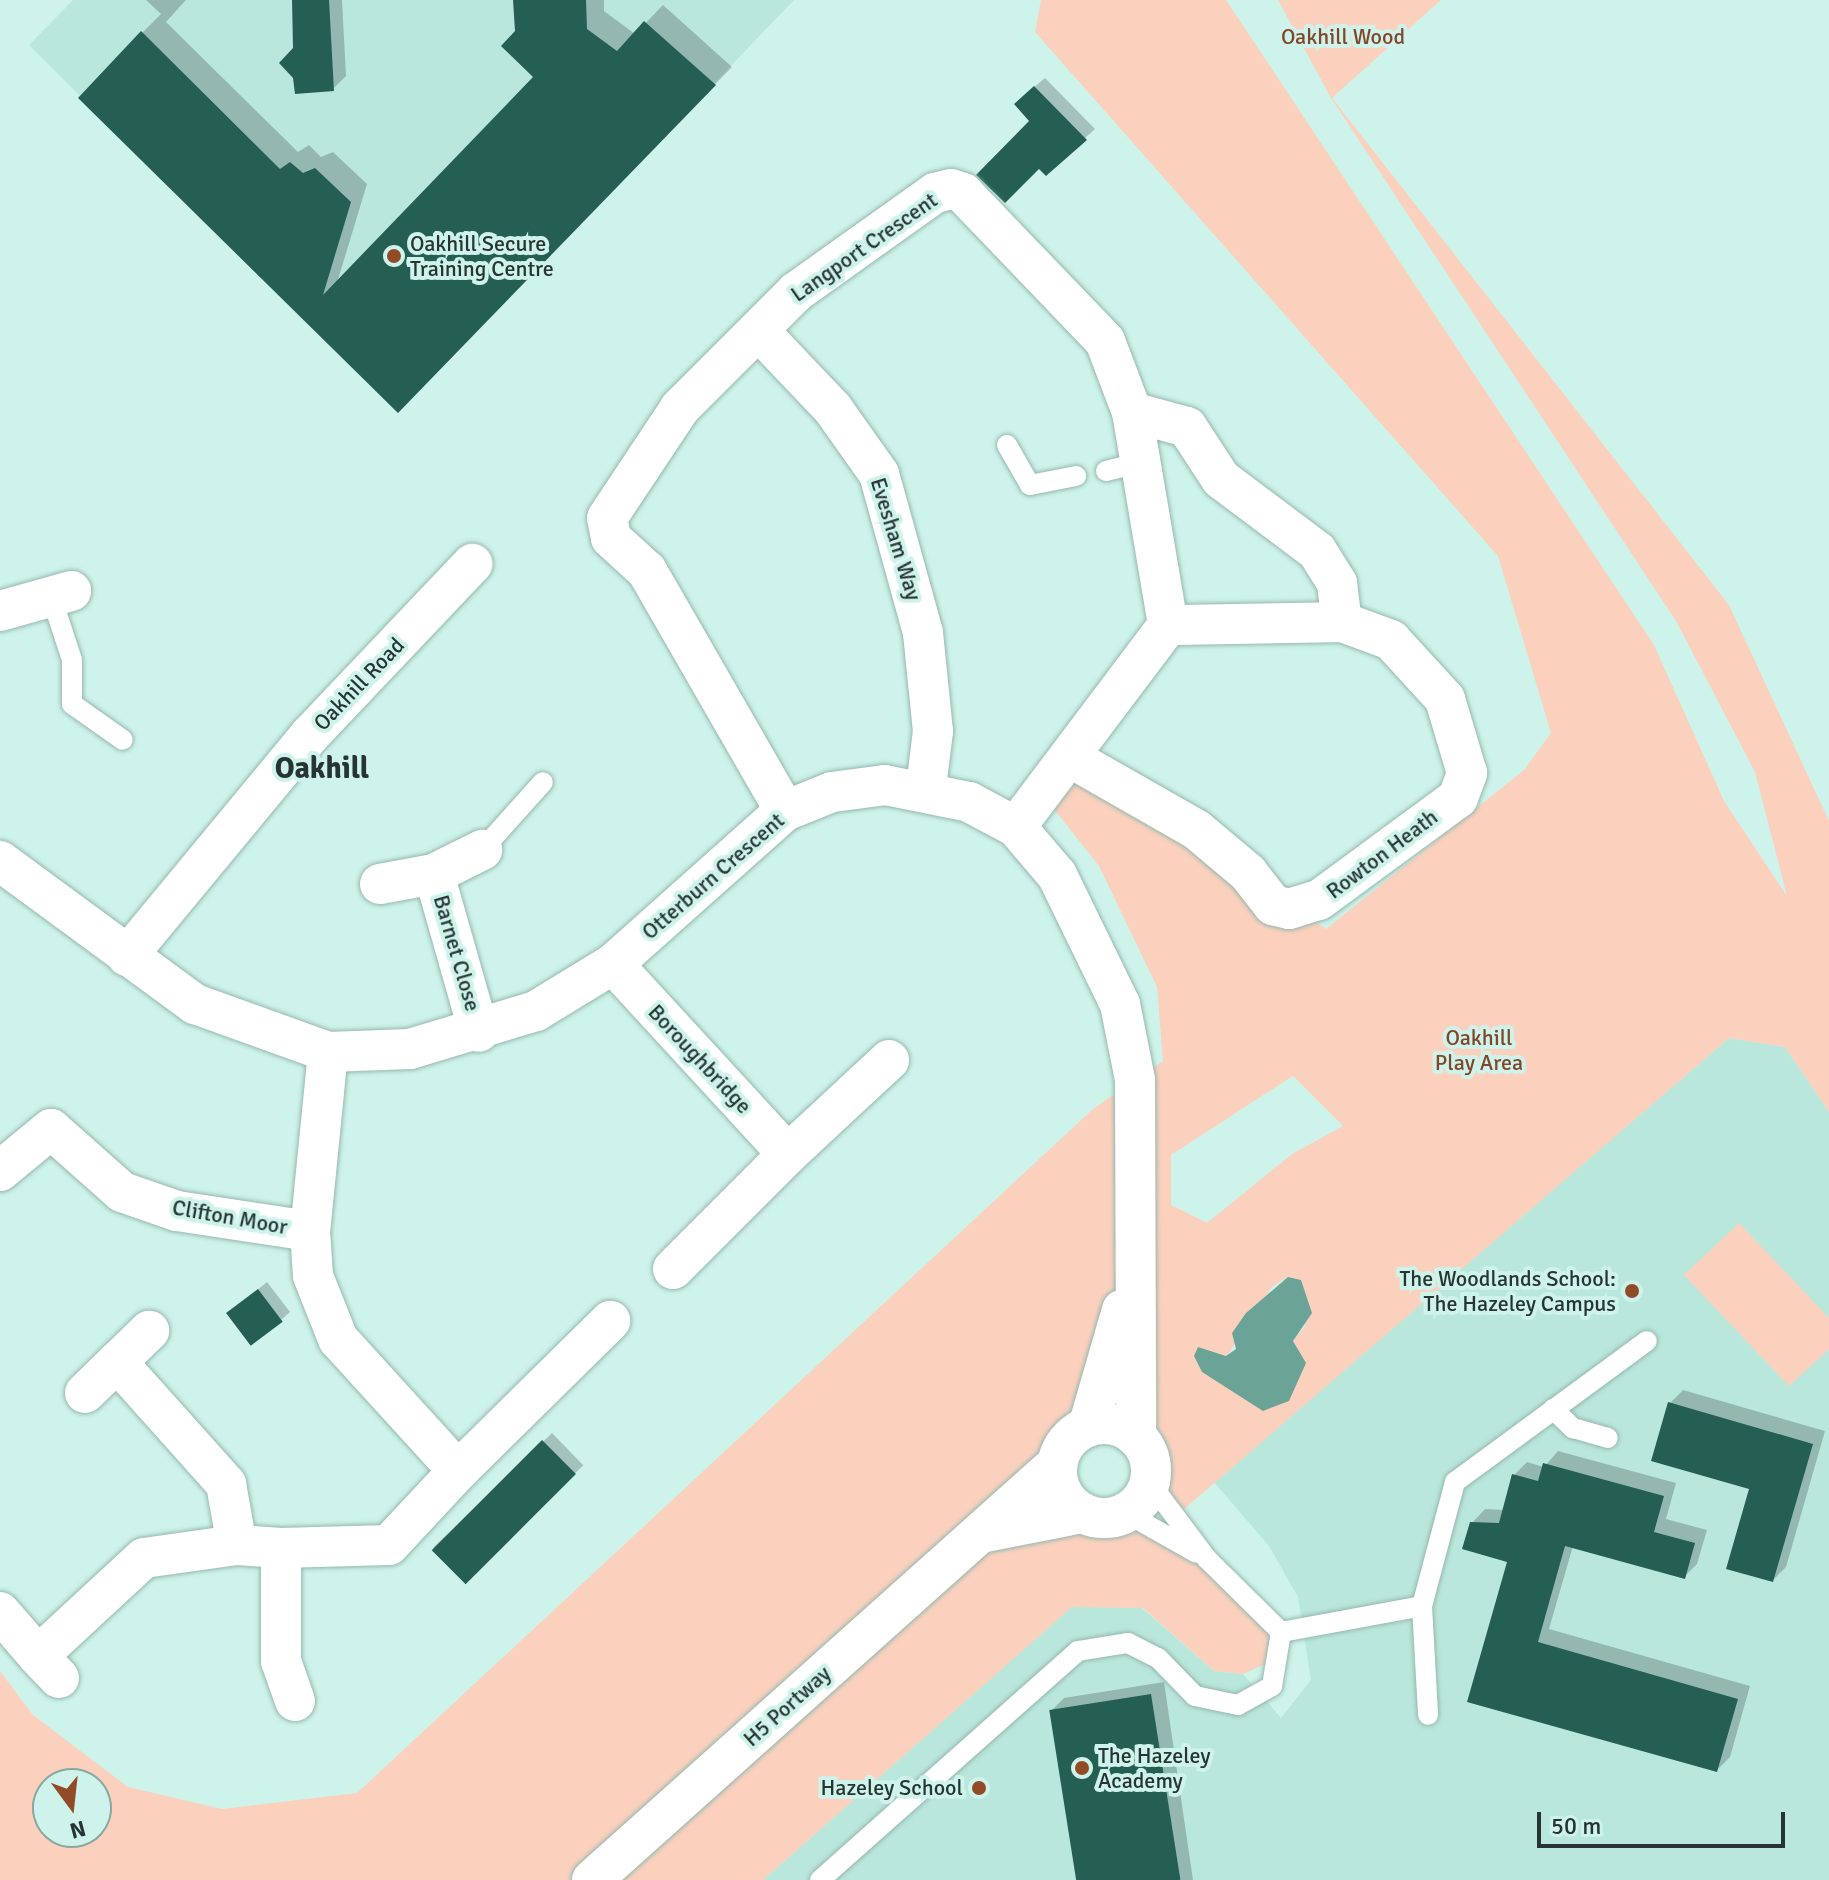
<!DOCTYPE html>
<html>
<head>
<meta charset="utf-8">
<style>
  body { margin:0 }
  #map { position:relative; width:1829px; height:1880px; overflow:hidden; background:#cef3ea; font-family:Signika,sans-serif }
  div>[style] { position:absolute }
  .built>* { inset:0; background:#bae7dc }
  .green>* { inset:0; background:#fbd1be }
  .water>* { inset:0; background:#6ba497 }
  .shadow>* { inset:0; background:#0003; transform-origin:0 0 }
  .building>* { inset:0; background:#255f54; transform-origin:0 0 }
  .roads { filter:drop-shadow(0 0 2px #95b8af) drop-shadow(0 0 2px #95b8af) }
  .service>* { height:20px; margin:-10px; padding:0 10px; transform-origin:10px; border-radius:10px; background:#fff }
  .minor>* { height:40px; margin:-20px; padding:0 20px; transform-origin:20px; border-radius:20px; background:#fff }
  .minor>.ring { margin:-20px; padding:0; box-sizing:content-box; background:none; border:40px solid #fff; border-radius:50% }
  .dots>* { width:22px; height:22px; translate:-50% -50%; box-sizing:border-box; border:4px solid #cef3ea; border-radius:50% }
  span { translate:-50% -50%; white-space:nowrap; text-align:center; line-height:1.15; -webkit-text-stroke:8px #cef3ea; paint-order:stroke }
  .park-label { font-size:22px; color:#814528 }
  .poi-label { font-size:22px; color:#263531 }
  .left { translate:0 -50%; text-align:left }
  .right { translate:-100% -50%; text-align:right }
  .street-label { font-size:22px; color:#263531 }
  .district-label { font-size:30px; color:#263531; font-weight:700 }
  .north { position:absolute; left:32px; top:1768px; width:80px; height:80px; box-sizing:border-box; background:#cef3ea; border:2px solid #8ba7a0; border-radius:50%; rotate:165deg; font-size:22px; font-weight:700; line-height:32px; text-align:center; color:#263531 }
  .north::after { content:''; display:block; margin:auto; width:28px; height:36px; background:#924b27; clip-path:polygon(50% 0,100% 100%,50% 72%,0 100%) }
  .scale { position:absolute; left:1537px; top:1812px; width:248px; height:36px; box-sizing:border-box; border:4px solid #263531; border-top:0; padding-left:10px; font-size:24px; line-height:28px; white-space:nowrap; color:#263531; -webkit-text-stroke:6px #cef3ea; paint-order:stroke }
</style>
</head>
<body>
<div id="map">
  <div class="built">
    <div style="clip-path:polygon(73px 0,794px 0,398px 413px,29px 45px)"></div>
    <div style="clip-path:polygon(1729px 1038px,1785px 1047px,1829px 1112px,1829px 1880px,763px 1880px,1072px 1606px,1142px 1608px,1214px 1671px,1243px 1674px,1281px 1718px,1311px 1680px,1298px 1597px,1269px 1546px,1213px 1481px)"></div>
  </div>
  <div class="green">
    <div style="clip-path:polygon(evenodd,1041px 0,1226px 0,1654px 645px,1724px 801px,1787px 896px,1755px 772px,1676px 621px,1331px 98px,1278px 0,1441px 0,1332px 98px,1729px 605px,1829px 821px,1829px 1112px,1785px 1047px,1729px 1038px,1175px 1517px,1150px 1483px,1132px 1280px,1074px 1436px,983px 1532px,1082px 1513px,1126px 1513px,1207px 1559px,1281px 1632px,1274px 1660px,1243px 1674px,1214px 1671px,1143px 1608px,1072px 1607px,763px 1880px,0 1880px,0 1671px,33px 1715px,128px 1787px,222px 1809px,357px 1793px,1093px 1109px,1163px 1061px,1157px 987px,1099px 866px,1042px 794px,1071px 758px,1326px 929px,1524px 770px,1551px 733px,1498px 556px,1035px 32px,1041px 0,1293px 1076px,1343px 1126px,1292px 1154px,1207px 1223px,1171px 1205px,1171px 1155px,1293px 1076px,1041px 0,1288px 1277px,1301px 1280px,1305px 1326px,1293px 1340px,1295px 1355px,1202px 1372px,1198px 1347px,1227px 1356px,1272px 1287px,1288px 1277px,1041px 0,48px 1784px,96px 1784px,96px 1832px,48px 1832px,48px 1784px)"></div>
    <div style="clip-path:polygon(1739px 1223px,1829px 1318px,1829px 1349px,1789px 1386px,1684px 1275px)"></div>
  </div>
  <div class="water">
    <div style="clip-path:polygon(1288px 1277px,1301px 1280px,1312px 1313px,1293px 1341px,1306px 1363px,1289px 1401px,1263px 1411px,1202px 1372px,1194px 1356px,1198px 1347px,1226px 1356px,1236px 1349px,1232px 1333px,1246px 1313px)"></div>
  </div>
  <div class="shadow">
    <div style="clip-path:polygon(146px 0,186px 0,166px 22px,298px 152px,309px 145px,321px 157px,333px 152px,367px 184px,337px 283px,536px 77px,517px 32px,515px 0,604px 0,604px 11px,635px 34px,663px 5px,732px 67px,398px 410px,142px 33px,161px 14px)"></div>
    <div style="clip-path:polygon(294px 0,342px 0,346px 76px,333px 89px,295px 49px)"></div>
    <div style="clip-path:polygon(1045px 78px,1095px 129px,1046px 173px,1026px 94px)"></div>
    <div style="clip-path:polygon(267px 1282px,290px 1312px,281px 1320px,229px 1313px)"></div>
    <div style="clip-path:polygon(1683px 1390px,1825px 1431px,1786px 1567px,1773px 1580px,1752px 1488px,1670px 1403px)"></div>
    <div style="left:552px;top:1433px;width:45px;height:165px;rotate:46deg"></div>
    <div style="clip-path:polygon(1558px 1451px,1676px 1483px,1666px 1519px,1707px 1530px,1697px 1564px,1684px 1577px,1573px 1546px,1549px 1629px,1750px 1686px,1730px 1757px,1717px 1770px,1470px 1701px,1509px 1560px,1472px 1523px,1485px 1509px,1504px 1510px,1514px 1475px,1527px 1462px,1544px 1467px)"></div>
    <div style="clip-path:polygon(1164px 1682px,1193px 1880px,1078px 1880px,1051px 1711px,1064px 1698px)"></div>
  </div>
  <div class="building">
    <div style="clip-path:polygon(292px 0,329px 0,334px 91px,295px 94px,293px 78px,279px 63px,293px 48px)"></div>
    <div style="clip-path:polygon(513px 0,586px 0,587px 29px,617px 51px,644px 21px,716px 85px,398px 413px,78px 98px,141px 31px,280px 169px,290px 162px,303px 173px,315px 168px,351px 202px,323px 295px,533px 77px,501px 46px,515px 31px)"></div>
    <div style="clip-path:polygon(1034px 86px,1087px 140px,1046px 176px,1039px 169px,1005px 203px,976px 175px,1029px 121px,1014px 104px)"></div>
    <div style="left:258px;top:1289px;width:41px;height:40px;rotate:53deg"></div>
    <div style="clip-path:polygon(1668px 1402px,1813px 1444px,1773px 1582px,1726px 1569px,1749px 1489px,1651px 1461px)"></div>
    <div style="left:542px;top:1440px;width:48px;height:156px;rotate:45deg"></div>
    <div style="clip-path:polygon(1543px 1463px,1664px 1496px,1654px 1532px,1695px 1543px,1685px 1579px,1565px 1546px,1538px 1642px,1738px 1699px,1717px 1772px,1467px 1702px,1507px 1562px,1462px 1549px,1470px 1522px,1499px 1523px,1512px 1474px,1538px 1481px)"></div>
    <div style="left:1151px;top:1694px;width:188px;height:103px;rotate:81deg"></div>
  </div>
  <div class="roads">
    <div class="service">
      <div style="left:1007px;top:445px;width:46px;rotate:60.1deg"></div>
      <div style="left:1030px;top:485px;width:47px;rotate:-11.1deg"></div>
      <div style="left:1106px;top:471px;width:34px;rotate:-14deg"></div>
      <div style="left:51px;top:596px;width:67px;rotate:71.8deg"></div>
      <div style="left:72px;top:660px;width:44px;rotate:90deg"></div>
      <div style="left:72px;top:704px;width:62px;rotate:35.2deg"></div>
      <div style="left:482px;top:850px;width:91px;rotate:-48.1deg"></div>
      <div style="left:1553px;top:1409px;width:28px;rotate:44deg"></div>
      <div style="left:1573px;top:1428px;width:36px;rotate:16deg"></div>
      <div style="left:1126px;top:1513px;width:81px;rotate:29.4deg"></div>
      <div style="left:1422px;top:1606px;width:128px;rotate:-75.1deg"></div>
      <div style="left:1455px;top:1482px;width:238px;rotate:-36.3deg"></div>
      <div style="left:1281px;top:1632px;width:143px;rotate:-10.4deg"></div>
      <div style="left:1422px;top:1606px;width:109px;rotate:86.8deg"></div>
      <div style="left:820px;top:1880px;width:345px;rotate:-41.6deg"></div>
      <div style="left:1078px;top:1651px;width:51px;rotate:-9.1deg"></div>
      <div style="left:1128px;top:1643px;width:34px;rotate:27deg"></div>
      <div style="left:1158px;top:1658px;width:53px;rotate:45.8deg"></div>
      <div style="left:1195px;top:1696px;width:44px;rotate:11.8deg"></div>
      <div style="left:1238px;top:1705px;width:39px;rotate:-29deg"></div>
      <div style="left:1272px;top:1686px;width:55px;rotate:-80.5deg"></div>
      <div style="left:1281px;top:1632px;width:104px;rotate:-135.4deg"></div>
      <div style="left:1207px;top:1559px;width:95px;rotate:-126.9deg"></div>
    </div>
    <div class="minor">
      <div style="left:759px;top:331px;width:108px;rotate:46.5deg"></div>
      <div style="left:833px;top:409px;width:80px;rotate:54.7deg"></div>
      <div style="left:879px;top:474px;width:165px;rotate:74.5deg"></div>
      <div style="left:923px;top:633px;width:99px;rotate:84.2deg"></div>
      <div style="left:933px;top:731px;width:57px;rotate:97deg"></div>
      <div style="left:1132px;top:412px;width:57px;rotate:15.3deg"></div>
      <div style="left:1187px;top:427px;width:62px;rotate:56.8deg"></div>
      <div style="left:1221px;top:479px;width:120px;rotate:36.9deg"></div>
      <div style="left:1317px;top:551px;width:38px;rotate:58deg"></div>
      <div style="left:1337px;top:583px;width:39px;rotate:83deg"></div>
      <div style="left:0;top:611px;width:74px;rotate:-15.7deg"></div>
      <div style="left:1071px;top:758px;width:145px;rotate:29.7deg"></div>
      <div style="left:1197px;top:830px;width:67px;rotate:40.1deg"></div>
      <div style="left:1248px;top:873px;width:41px;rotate:52deg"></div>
      <div style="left:1273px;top:905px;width:16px;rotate:14deg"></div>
      <div style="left:1289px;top:909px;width:31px;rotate:-17deg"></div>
      <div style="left:1319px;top:900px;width:172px;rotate:-36.3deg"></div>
      <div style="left:1458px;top:798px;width:27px;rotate:-70deg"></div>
      <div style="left:1467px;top:773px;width:77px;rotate:-106.6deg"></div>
      <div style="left:1445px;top:699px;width:80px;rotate:-132.5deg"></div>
      <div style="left:1391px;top:640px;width:52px;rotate:-159.8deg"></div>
      <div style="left:1342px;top:622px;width:174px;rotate:179deg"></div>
      <div style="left:785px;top:811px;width:277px;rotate:-119.9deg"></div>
      <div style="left:647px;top:571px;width:49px;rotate:-137.5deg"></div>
      <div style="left:611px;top:538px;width:20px;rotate:-101deg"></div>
      <div style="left:607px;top:518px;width:132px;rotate:-56.4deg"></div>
      <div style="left:680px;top:408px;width:164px;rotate:-45deg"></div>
      <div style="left:796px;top:292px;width:171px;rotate:-35.5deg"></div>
      <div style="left:935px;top:193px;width:16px;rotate:-14deg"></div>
      <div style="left:951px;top:189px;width:13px;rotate:18deg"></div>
      <div style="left:963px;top:193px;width:205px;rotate:46.2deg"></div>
      <div style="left:1105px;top:341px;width:76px;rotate:69.2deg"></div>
      <div style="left:1132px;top:412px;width:216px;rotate:80.4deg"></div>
      <div style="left:1168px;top:625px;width:253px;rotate:127deg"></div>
      <div style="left:0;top:861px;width:242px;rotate:36.3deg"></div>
      <div style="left:195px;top:1004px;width:141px;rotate:19.8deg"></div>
      <div style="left:328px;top:1052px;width:82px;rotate:-2.1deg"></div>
      <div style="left:410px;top:1049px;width:132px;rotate:-16.8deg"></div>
      <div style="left:536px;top:1011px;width:90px;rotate:-31.4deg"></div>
      <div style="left:613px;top:964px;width:230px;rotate:-41.7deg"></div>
      <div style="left:785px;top:811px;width:51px;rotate:-22deg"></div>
      <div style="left:832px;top:792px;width:53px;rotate:-7.5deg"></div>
      <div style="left:885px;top:785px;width:86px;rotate:11.4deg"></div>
      <div style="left:969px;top:802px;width:53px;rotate:28deg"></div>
      <div style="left:1016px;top:827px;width:63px;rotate:49.5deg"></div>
      <div style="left:1057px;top:875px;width:144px;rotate:64deg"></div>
      <div style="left:1120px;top:1004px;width:77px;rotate:78.8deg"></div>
      <div style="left:1135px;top:1080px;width:357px;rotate:89.8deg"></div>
      <div style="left:434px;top:874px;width:54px;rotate:-26.6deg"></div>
      <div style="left:380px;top:884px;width:55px;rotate:-10.5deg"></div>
      <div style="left:434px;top:874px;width:164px;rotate:74.1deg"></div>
      <div style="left:127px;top:956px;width:287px;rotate:-50.4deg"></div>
      <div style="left:310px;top:735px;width:236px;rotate:-46.5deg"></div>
      <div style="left:613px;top:964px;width:258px;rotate:47.4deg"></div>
      <div style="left:788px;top:1154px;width:138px;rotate:-42.9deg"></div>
      <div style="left:328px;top:1052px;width:180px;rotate:95.7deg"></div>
      <div style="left:310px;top:1231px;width:45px;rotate:86.2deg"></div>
      <div style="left:313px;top:1276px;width:68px;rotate:68.4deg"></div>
      <div style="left:338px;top:1339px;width:178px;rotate:47.7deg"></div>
      <div style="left:458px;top:1471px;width:214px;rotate:-44.6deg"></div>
      <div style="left:0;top:1171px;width:66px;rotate:-39.5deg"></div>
      <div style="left:51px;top:1129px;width:95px;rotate:41.6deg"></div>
      <div style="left:122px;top:1192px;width:58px;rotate:19.1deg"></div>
      <div style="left:177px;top:1211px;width:134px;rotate:8.6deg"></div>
      <div style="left:673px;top:1269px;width:163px;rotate:-45deg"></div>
      <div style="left:117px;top:1362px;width:45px;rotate:-44.1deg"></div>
      <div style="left:85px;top:1393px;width:45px;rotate:-44.1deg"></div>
      <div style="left:117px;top:1362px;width:164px;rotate:48.2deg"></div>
      <div style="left:226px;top:1484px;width:62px;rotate:79.8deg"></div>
      <div style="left:237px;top:1545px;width:44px;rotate:3.9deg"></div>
      <div class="ring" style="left:1057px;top:1424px;width:54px;height:54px"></div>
      <div style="left:1088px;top:1427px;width:122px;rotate:-73.8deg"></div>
      <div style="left:981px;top:1533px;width:103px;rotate:-11.2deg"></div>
      <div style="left:0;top:1612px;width:58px;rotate:49.2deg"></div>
      <div style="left:59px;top:1678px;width:30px;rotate:-134deg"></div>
      <div style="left:38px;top:1656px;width:144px;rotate:-42.8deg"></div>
      <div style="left:144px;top:1558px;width:94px;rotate:-8deg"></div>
      <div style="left:295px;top:1701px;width:42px;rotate:-109.3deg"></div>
      <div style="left:281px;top:1661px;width:113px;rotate:-90deg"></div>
      <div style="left:281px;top:1548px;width:108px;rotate:-1.6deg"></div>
      <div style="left:389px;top:1545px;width:101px;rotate:-47deg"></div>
      <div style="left:592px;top:1880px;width:625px;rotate:-41.82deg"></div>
    </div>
  </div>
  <div class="dots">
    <div style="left:394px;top:256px;background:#924b27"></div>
    <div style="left:1632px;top:1291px;background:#924b27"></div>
    <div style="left:1082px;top:1768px;background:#924b27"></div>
    <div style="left:979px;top:1788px;background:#924b27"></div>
  </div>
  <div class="park-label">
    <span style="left:1343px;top:37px">Oakhill Wood</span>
    <span style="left:1479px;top:1050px">Oakhill<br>Play Area</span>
  </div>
  <div class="poi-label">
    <span class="left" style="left:410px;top:256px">Oakhill Secure<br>Training Centre</span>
    <span class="right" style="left:1616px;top:1291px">The Woodlands School:<br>The Hazeley Campus</span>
    <span class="left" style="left:1098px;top:1768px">The Hazeley<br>Academy</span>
    <span class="right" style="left:963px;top:1788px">Hazeley School</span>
  </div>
  <div class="street-label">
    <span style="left:864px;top:247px;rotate:-35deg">Langport Crescent</span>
    <span style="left:896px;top:539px;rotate:73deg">Evesham Way</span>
    <span style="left:359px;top:684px;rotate:-46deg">Oakhill Road</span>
    <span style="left:1382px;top:854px;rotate:-37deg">Rowton Heath</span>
    <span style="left:713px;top:876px;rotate:-41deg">Otterburn Crescent</span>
    <span style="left:457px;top:953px;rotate:74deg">Barnet Close</span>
    <span style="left:700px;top:1059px;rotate:47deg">Boroughbridge</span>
    <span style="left:230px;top:1217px;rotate:10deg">Clifton Moor</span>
    <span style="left:787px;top:1706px;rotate:-42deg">H5 Portway</span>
  </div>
  <div class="district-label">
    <span style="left:322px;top:769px">Oakhill</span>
  </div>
  <div class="north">N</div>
  <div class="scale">50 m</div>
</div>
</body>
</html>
